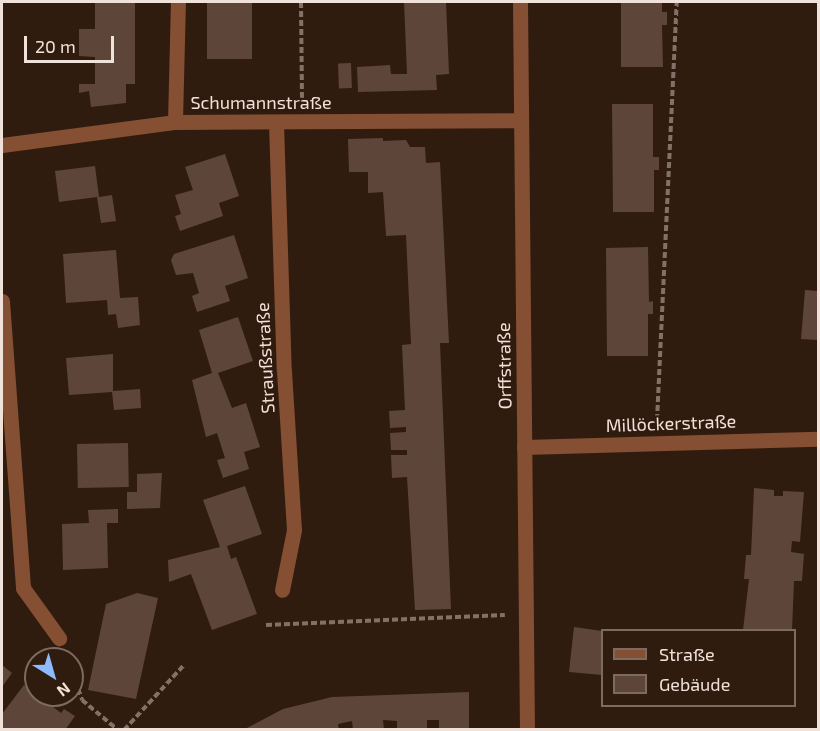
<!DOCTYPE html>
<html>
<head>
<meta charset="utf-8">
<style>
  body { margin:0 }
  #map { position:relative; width:820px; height:731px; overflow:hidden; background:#301b0f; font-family:"Exo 2",sans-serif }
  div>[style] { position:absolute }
  .building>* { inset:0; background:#5d4639; transform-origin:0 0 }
  .path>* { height:4px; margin-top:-2px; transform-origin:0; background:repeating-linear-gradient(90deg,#837167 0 6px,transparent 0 9px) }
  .minor>* { height:15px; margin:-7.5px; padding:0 7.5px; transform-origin:7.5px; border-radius:7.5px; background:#844f32 }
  span { translate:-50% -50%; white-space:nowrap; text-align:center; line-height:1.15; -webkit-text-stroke:4.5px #301b0f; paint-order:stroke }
  .street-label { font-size:18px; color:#f0e1d9 }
  .frame { position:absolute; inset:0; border:3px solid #f0e1d9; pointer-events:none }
  .legend { position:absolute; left:601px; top:629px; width:195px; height:78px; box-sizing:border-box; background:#301b0f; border:2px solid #7d6a60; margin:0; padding:8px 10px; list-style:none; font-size:18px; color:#f0e1d9 }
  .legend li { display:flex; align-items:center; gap:12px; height:30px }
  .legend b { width:30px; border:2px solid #7d6a60 }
  .north { position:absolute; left:24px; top:647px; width:60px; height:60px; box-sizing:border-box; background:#301b0f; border:2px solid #7d6a60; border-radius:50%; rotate:143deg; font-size:16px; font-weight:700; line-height:24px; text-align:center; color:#f0e1d9 }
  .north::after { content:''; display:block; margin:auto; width:21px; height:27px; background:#8eb9fc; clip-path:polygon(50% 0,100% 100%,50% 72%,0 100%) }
  .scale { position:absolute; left:24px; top:36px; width:90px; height:27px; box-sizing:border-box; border:3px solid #f0e1d9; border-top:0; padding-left:8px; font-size:18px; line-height:21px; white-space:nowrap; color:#f0e1d9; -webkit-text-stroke:4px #301b0f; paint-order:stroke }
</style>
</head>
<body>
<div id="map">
  <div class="building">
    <div style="clip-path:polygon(95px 2px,135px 2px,135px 84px,126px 84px,126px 103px,91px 107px,89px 91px,79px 93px,79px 84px,95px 84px,95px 57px,79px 56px,79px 29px,95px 29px)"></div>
    <div style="left:207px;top:2px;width:45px;height:57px"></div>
    <div style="clip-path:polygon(404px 2px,446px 2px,449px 74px,436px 75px,437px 90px,358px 92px,357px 67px,390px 65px,391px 74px,407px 74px)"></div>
    <div style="clip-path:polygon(621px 2px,662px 2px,662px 12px,667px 12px,667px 25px,662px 25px,663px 67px,621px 67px)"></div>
    <div style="left:351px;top:63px;width:25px;height:13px;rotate:88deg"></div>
    <div style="clip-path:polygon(612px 104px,653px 104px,653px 157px,659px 157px,659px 170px,654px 170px,654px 212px,613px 212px)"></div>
    <div style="clip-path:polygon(383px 138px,383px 141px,406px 140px,410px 147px,425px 147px,426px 163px,440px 162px,449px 343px,440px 343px,451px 609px,415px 610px,407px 477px,392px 478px,391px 455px,407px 455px,407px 450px,391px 450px,390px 433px,406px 432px,406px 427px,390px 428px,389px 411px,405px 410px,402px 345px,411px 344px,406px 235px,386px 236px,383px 192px,368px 193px,368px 172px,349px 172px,348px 139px)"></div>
    <div style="clip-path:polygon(225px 154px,239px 196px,219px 203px,223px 216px,180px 231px,175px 216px,181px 214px,175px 195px,193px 190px,185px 167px)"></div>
    <div style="clip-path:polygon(95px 166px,99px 197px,112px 195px,116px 221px,101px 223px,97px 197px,59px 202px,55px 171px)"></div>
    <div style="clip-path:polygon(234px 235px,248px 278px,225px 286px,230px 301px,197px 312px,192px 296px,199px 293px,193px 273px,176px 275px,171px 260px,174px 254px)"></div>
    <div style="clip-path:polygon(648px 247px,649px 302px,653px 301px,653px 314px,648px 314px,648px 356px,607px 356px,606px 248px)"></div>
    <div style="clip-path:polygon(116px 250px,120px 298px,138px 297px,140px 325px,118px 328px,116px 314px,108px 315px,107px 300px,66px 303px,63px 254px)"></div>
    <div style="clip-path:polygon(805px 290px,818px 291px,818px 340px,801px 339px)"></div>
    <div style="clip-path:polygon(238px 317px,253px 361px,218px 373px,232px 408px,246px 403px,260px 447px,244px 452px,249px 469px,223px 478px,217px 460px,225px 458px,217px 433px,206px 437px,192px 380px,212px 373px,199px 330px)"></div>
    <div style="clip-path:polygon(113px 354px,113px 391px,140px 389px,141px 408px,114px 410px,112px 392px,69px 395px,66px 358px)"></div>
    <div style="left:128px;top:443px;width:44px;height:51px;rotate:89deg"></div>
    <div style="clip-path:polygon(162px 473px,160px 508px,127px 509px,127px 492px,137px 492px,137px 474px)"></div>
    <div style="clip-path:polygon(245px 486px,262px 534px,227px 546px,231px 559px,236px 557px,257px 614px,212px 630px,191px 574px,169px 582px,168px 560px,220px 547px,203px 500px)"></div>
    <div style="clip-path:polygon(754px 488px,774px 490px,774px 496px,783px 496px,783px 491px,804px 492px,800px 542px,792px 541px,791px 552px,804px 554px,802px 581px,794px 581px,792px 630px,743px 630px,749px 579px,744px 579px,746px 555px,751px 555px)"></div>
    <div style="clip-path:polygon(118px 509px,118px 523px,107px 523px,108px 568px,63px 570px,62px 524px,89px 523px,88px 510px)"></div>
    <div style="clip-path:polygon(137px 593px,158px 598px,136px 699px,88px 690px,106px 604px)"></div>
    <div style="clip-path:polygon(574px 627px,602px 631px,602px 675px,569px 672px)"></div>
    <div style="clip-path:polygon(2px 665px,12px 673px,2px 687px)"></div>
    <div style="clip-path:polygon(24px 685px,61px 713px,64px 709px,75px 716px,65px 730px,2px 730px,2px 714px)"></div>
    <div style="clip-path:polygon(469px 692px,469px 730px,439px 730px,439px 720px,427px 720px,427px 730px,397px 730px,397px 721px,383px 720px,384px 730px,353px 730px,352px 721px,338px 724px,339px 730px,243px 730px,283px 709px,332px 697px)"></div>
  </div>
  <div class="path">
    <div style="left:301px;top:2px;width:98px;rotate:89.4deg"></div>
    <div style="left:657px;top:420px;width:418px;rotate:-87.3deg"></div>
    <div style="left:266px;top:625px;width:239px;rotate:-2.4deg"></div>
    <div style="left:72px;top:672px;width:30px;rotate:70deg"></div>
    <div style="left:82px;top:700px;width:47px;rotate:39.8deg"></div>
    <div style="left:124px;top:730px;width:90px;rotate:-47.3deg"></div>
  </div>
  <div class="minor">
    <div style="left:520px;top:2px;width:728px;rotate:89.45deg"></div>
    <div style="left:175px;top:122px;width:120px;rotate:-88.6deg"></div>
    <div style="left:276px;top:123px;width:248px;rotate:88.2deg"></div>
    <div style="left:284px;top:371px;width:159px;rotate:86.4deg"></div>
    <div style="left:294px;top:530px;width:61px;rotate:101.3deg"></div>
    <div style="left:2px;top:145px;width:175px;rotate:-7.6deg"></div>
    <div style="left:175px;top:122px;width:346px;rotate:-0.3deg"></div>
    <div style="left:2px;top:301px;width:288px;rotate:85.8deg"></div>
    <div style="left:23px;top:588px;width:62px;rotate:54.2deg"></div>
    <div style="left:524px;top:447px;width:294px;rotate:-1.6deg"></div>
  </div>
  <div class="street-label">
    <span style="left:261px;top:102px">Schumannstraße</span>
    <span style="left:265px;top:358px;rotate:-93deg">Straußstraße</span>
    <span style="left:504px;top:366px;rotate:-91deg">Orffstraße</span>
    <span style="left:671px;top:423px;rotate:-2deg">Millöckerstraße</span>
  </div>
  <div class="frame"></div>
  <ul class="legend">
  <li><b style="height:8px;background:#844f32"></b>Straße</li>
  <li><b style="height:16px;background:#5d4639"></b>Gebäude</li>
  </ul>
  <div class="north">N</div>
  <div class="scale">20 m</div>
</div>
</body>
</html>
